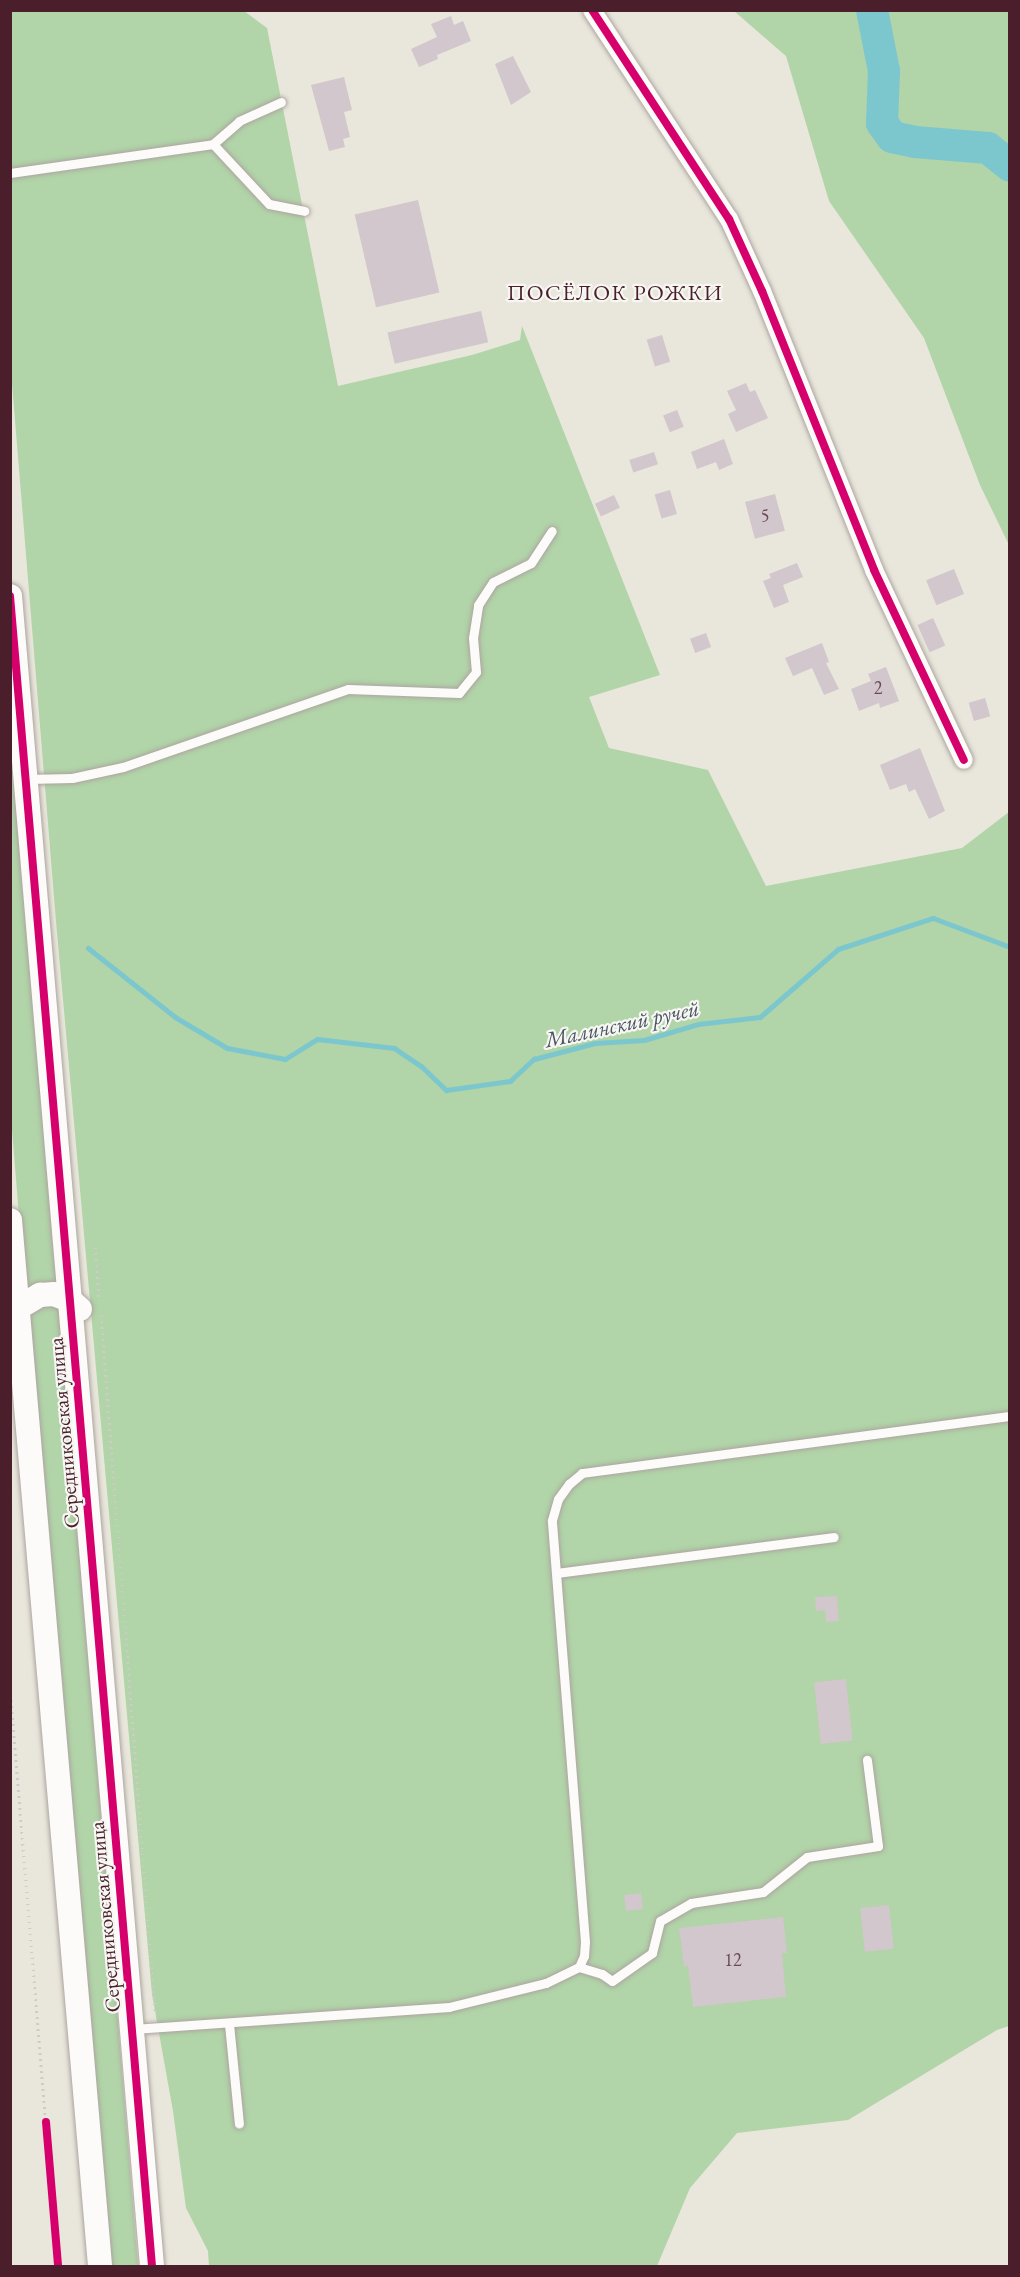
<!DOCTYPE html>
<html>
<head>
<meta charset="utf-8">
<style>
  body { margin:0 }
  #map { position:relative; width:1020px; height:2277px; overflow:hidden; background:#e9e6db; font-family:"EB Garamond",serif }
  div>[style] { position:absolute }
  .green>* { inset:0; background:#b1d4a8 }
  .stream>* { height:5px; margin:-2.5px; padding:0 2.5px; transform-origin:2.5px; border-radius:2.5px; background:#7cc7ce }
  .river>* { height:32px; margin:-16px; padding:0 16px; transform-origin:16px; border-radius:16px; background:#7cc7ce }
  .building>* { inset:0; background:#d2c7cc; transform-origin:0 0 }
  .path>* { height:3px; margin-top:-1.5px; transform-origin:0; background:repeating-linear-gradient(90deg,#cfcbc9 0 1.5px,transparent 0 6px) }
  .roads { filter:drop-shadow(0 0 2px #aca5a0) drop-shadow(0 0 2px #aca5a0) }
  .lane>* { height:9px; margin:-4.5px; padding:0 4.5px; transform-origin:4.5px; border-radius:4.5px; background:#fcfbfa }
  .street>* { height:18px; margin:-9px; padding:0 9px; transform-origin:9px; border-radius:9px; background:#fcfbfa }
  .secondary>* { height:24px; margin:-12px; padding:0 12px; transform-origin:12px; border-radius:12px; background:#fcfbfa }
  .cycleway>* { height:8px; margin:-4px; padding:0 4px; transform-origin:4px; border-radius:4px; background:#d6006c }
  span { translate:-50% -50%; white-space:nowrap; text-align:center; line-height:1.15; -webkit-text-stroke:4.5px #f6f6f2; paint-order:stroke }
  .number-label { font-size:18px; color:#6c4953 }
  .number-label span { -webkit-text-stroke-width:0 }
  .street-label { font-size:21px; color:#4a1f2b }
  .neighbourhood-label { font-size:22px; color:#4a1f2b; letter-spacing:1.5px }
  .water-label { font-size:22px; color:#4b5562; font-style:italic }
  .frame { position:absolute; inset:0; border:12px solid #4a1f2b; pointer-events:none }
</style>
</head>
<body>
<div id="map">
  <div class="green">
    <div style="clip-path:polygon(10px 11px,244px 11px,267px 28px,338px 386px,472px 355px,520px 340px,522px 326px,660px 675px,589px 697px,609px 748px,708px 770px,766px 886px,962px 848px,1009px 812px,1009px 2026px,997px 2030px,848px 2120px,737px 2133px,690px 2188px,657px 2266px,209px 2266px,208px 2251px,186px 2208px,173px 2111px,152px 1994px,56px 921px,11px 371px)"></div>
    <div style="clip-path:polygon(734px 11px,1009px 11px,1009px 545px,980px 485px,924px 338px,829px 201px,786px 56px)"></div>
    <div style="clip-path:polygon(10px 709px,138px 2266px,104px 2266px,11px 1117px)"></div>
  </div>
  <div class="stream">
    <div style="left:88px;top:948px;width:111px;rotate:38.4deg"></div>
    <div style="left:175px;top:1017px;width:61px;rotate:30.8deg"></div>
    <div style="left:227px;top:1048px;width:59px;rotate:10.7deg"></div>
    <div style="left:285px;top:1059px;width:38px;rotate:-32deg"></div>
    <div style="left:317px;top:1039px;width:78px;rotate:6.7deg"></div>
    <div style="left:394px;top:1048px;width:32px;rotate:34deg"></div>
    <div style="left:421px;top:1066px;width:35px;rotate:44deg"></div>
    <div style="left:446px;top:1090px;width:65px;rotate:-8deg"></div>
    <div style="left:510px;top:1081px;width:33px;rotate:-43deg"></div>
    <div style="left:534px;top:1059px;width:63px;rotate:-14.7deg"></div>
    <div style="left:595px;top:1043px;width:49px;rotate:-3.5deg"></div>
    <div style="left:644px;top:1040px;width:56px;rotate:-16.5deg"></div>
    <div style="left:698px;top:1024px;width:62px;rotate:-6.4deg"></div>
    <div style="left:760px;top:1017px;width:103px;rotate:-41.1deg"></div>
    <div style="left:838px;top:949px;width:100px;rotate:-18.1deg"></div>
    <div style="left:933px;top:918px;width:82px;rotate:20.6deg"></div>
  </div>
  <div class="river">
    <div style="left:872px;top:10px;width:62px;rotate:78.9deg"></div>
    <div style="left:884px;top:71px;width:52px;rotate:92.2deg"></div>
    <div style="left:882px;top:123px;width:17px;rotate:54deg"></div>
    <div style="left:892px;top:137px;width:24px;rotate:12deg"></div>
    <div style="left:915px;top:142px;width:73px;rotate:4.7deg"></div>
    <div style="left:988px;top:148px;width:28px;rotate:39deg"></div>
  </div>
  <div class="building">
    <div style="clip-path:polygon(451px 16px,454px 25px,463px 21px,471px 41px,437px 55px,438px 59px,419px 67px,411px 49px,437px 37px,431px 24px)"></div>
    <div style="clip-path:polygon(513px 56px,531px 92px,511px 105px,495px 64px)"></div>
    <div style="clip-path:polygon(344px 77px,352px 110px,344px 112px,350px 137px,343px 139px,345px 147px,329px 151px,311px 85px)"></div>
    <div style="left:418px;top:200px;width:95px;height:65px;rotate:77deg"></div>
    <div style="left:481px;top:311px;width:32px;height:96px;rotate:77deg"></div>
    <div style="left:662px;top:335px;width:28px;height:16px;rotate:73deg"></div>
    <div style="clip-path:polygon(746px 383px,750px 392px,755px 390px,768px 418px,736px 432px,728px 414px,736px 410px,727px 391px)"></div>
    <div style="left:677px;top:410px;width:18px;height:15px;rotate:68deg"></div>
    <div style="clip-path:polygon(724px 439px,733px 464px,719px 470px,716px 462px,697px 469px,691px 452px)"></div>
    <div style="left:654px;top:452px;width:13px;height:26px;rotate:72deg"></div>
    <div style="left:670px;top:490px;width:25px;height:16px;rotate:74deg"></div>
    <div style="left:775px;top:494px;width:38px;height:31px;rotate:75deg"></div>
    <div style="left:614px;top:495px;width:14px;height:21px;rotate:65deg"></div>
    <div style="clip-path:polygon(797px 563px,803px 577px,783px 585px,789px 602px,774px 608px,763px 581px,771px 578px,769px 574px)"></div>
    <div style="left:954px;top:569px;width:27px;height:30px;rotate:68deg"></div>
    <div style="left:933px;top:618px;width:30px;height:17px;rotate:66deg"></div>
    <div style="left:706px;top:633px;width:15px;height:17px;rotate:70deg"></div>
    <div style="clip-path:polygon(822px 643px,829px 662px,826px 663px,839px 689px,824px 695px,812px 668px,793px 676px,785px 658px)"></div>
    <div style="clip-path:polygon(886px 667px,899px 701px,880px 708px,879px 703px,859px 711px,851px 689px,871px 681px,868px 674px)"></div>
    <div style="left:985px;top:698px;width:19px;height:17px;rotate:74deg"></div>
    <div style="clip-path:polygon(920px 748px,945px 811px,929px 819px,915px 789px,909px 792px,906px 784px,890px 790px,880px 765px)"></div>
    <div style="clip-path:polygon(837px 1596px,839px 1621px,826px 1622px,825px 1610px,816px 1611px,815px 1597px)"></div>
    <div style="left:846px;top:1679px;width:62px;height:32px;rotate:84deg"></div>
    <div style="left:641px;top:1893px;width:16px;height:17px;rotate:83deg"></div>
    <div style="left:889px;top:1905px;width:44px;height:29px;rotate:84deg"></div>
    <div style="clip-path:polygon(783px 1917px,787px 1953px,782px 1953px,786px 1997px,693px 2007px,688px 1966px,684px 1966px,679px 1928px)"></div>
  </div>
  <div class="path">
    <div style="left:95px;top:1247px;width:52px;rotate:85.6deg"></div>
    <div style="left:101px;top:1315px;width:701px;rotate:85.58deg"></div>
    <div style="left:10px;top:1688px;width:435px;rotate:85.3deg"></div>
  </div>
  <div class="roads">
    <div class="lane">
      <div style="left:213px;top:144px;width:35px;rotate:-41deg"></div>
      <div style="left:239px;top:121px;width:46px;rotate:-24.3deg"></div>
      <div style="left:10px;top:173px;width:205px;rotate:-8.1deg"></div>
      <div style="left:213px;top:144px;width:82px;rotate:47deg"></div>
      <div style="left:269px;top:204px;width:36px;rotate:11deg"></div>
      <div style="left:27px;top:779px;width:45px;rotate:-1.3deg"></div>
      <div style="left:72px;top:778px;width:52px;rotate:-12.2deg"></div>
      <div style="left:123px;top:767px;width:238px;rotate:-19.1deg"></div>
      <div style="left:348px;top:689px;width:111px;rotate:2.1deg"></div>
      <div style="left:459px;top:693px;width:27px;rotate:-51deg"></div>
      <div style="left:476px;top:672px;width:34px;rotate:-95deg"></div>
      <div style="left:473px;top:638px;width:33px;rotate:-81deg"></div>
      <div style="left:478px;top:605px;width:27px;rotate:-57deg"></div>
      <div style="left:493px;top:582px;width:42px;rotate:-26.6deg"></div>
      <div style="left:531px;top:563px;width:38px;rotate:-57deg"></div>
      <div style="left:557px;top:1573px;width:279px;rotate:-7.4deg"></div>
      <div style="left:579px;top:1967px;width:24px;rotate:17deg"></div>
      <div style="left:602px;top:1974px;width:12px;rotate:35deg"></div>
      <div style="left:612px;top:1981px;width:49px;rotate:-35deg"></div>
      <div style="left:652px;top:1953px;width:33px;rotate:-76deg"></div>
      <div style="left:660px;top:1921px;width:36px;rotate:-30deg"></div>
      <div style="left:691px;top:1903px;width:73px;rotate:-8.7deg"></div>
      <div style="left:763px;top:1892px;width:56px;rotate:-38.5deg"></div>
      <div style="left:807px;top:1857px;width:72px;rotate:-8.8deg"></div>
      <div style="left:878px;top:1846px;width:87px;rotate:-97.3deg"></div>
      <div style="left:229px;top:2024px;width:100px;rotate:84.3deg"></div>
      <div style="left:133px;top:2029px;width:317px;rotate:-4deg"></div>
      <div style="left:449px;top:2007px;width:100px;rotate:-13.9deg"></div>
      <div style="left:546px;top:1983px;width:37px;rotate:-26deg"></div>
      <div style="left:579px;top:1967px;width:12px;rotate:-66deg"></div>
      <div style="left:584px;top:1956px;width:14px;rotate:-86deg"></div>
      <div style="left:585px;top:1942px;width:423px;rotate:-94.5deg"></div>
      <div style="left:552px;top:1520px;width:22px;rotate:-74deg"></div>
      <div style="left:558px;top:1499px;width:19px;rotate:-54deg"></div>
      <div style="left:569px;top:1484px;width:17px;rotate:-40deg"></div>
      <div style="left:582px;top:1473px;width:432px;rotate:-7.6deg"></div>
    </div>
    <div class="street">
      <div style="left:592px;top:10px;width:250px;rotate:56.8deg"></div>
      <div style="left:729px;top:219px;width:79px;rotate:65.4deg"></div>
      <div style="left:762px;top:291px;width:301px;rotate:68.1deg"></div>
      <div style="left:874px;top:570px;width:210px;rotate:64.7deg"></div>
    </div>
    <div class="secondary">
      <div style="left:10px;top:596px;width:1676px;rotate:85.14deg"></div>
      <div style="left:10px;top:1220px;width:1050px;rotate:85.08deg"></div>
      <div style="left:18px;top:1308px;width:26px;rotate:-31deg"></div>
      <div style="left:40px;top:1295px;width:14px;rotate:-4deg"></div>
      <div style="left:54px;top:1294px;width:18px;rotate:22deg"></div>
      <div style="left:71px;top:1301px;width:12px;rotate:42deg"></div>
    </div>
  </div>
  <div class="cycleway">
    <div style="left:592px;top:10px;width:250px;rotate:56.8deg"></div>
    <div style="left:729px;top:219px;width:79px;rotate:65.4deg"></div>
    <div style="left:762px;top:291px;width:301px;rotate:68.1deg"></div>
    <div style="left:874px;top:570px;width:210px;rotate:64.7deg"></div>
    <div style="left:10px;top:596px;width:1676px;rotate:85.14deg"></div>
    <div style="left:46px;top:2122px;width:144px;rotate:85.2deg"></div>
  </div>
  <div class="number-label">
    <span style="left:765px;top:516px">5</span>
    <span style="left:878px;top:688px">2</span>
    <span style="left:733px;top:1960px">12</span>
  </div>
  <div class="street-label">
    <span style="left:64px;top:1433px;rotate:-95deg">Середниковская улица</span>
    <span style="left:105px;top:1917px;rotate:-95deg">Середниковская улица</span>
  </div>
  <div class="neighbourhood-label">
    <span style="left:615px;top:293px">ПОСЁЛОК РОЖКИ</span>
  </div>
  <div class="water-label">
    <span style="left:622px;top:1024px;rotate:-12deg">Малинский ручей</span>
  </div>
  <div class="frame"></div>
</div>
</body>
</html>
